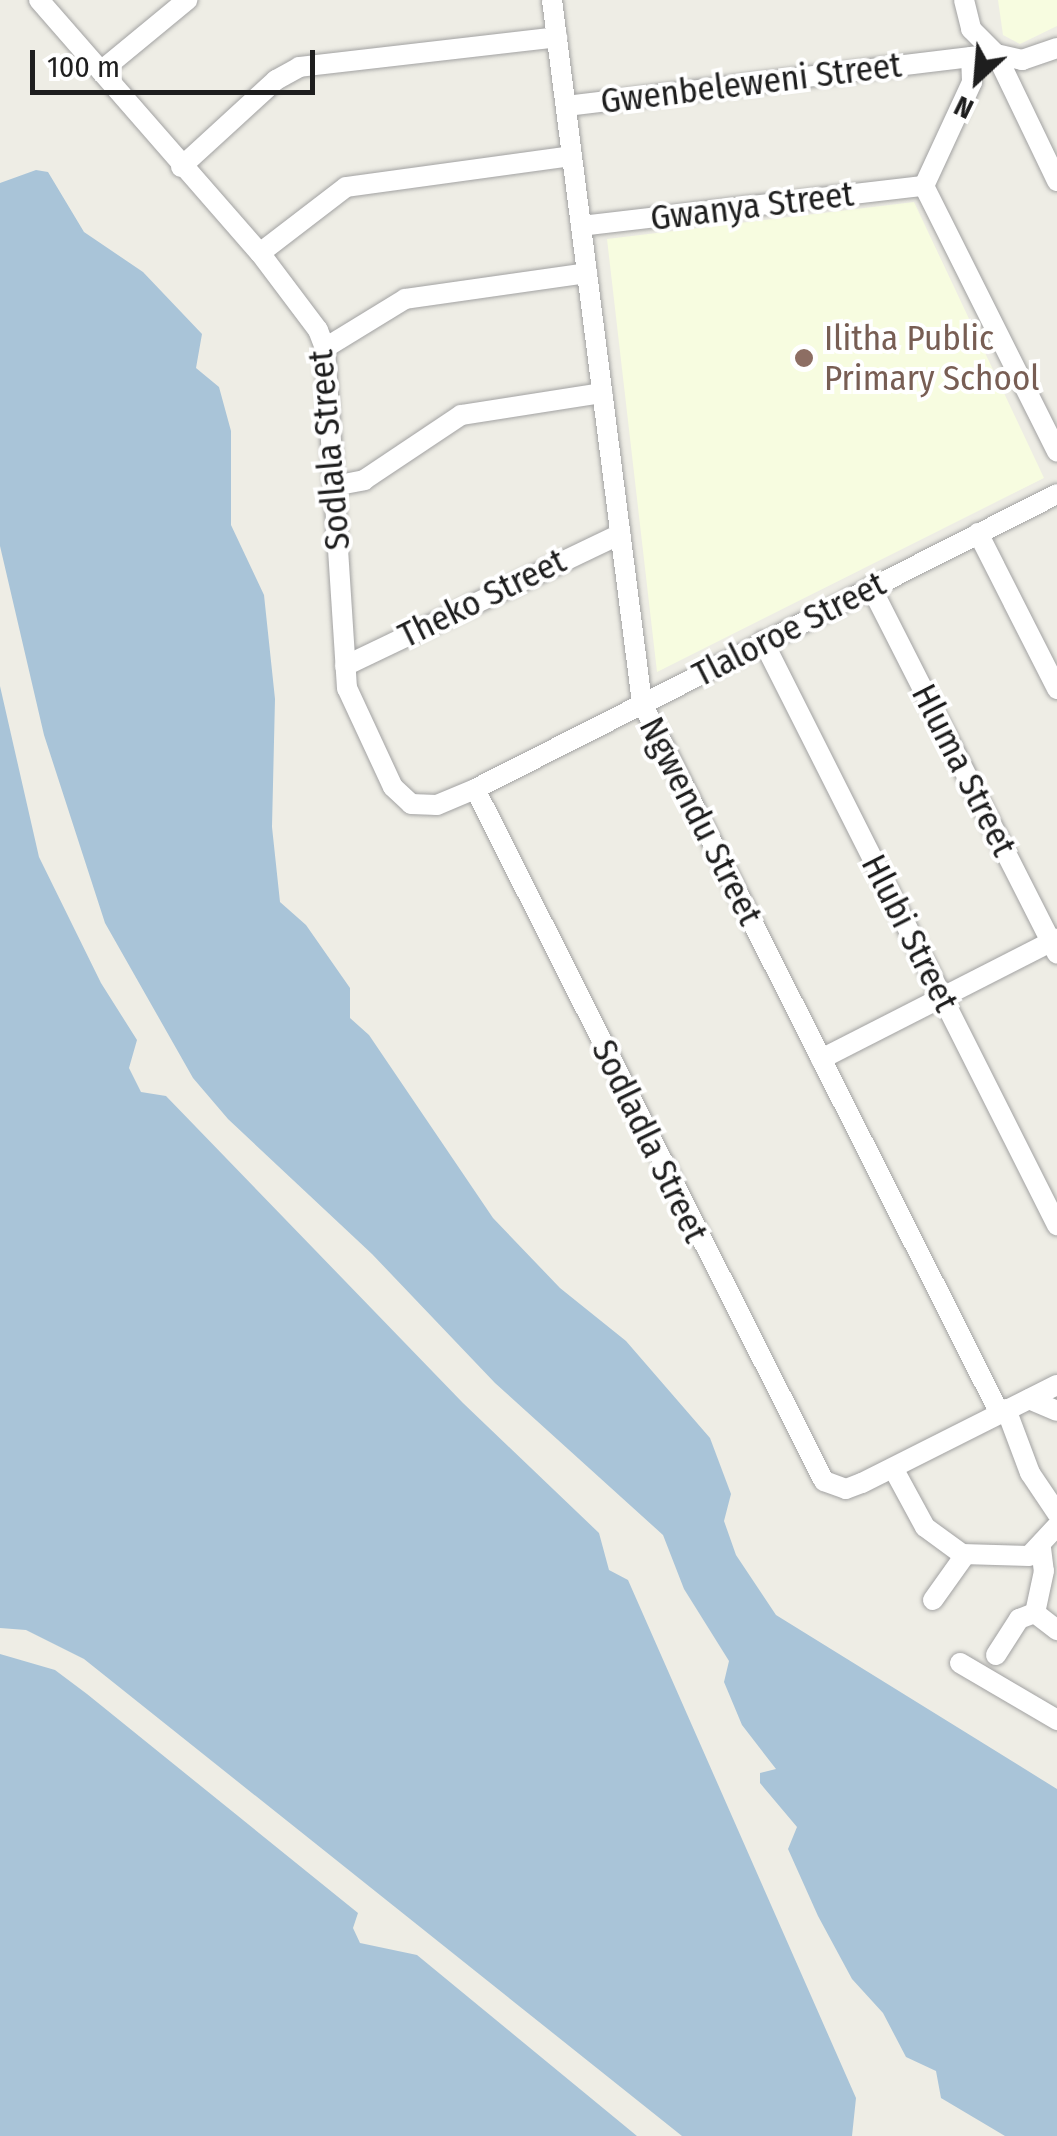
<!DOCTYPE html>
<html>
<head>
<meta charset="utf-8">
<style>
  body { margin:0 }
  #map { position:relative; width:1057px; height:2136px; overflow:hidden; background:#eeede5; font-family:"Fira Sans Condensed",sans-serif }
  div>[style] { position:absolute }
  .education>* { inset:0; background:#f7fce0 }
  .water>* { inset:0; background:#a9c4d8 }
  .roads { filter:drop-shadow(0 0 2px #a2a2a2) drop-shadow(0 0 2px #a2a2a2) }
  .minor>* { height:20px; margin:-10px; padding:0 10px; transform-origin:10px; border-radius:10px; background:#fff }
  .dots>* { width:28px; height:28px; translate:-50% -50%; box-sizing:border-box; border:5px solid #fff; border-radius:50% }
  span { translate:-50% -50%; white-space:nowrap; text-align:center; line-height:1.15; -webkit-text-stroke:8px #fff; paint-order:stroke }
  .street-label { font-size:35px; color:#1e1e1e }
  .education-label { font-size:35px; color:#785e54 }
  .left { translate:0 -50%; text-align:left }
  .north { position:absolute; left:927px; top:30px; width:100px; height:100px; -webkit-text-stroke:8px #fff; paint-order:stroke; rotate:206deg; font-size:28px; font-weight:700; line-height:40px; text-align:center; color:#1e1e1e }
  .north::after { content:''; display:block; margin:auto; width:35px; height:45px; background:#1e1e1e; clip-path:polygon(50% 0,100% 100%,50% 72%,0 100%) }
  .scale { position:absolute; left:30px; top:50px; width:285px; height:45px; box-sizing:border-box; border:5px solid #1e1e1e; border-top:0; padding-left:12px; font-size:30px; line-height:35px; white-space:nowrap; color:#1e1e1e; -webkit-text-stroke:8px #fff; paint-order:stroke }
</style>
</head>
<body>
<div id="map">
  <div class="education">
    <div style="clip-path:polygon(998px 0,1057px 0,1057px 26px,1020px 44px,1003px 35px)"></div>
    <div style="clip-path:polygon(914px 202px,1044px 478px,657px 672px,607px 239px)"></div>
  </div>
  <div class="water">
    <div style="clip-path:polygon(36px 170px,48px 172px,84px 232px,143px 272px,202px 334px,196px 368px,219px 387px,231px 431px,231px 525px,264px 595px,275px 699px,272px 827px,280px 902px,306px 925px,350px 988px,350px 1018px,369px 1035px,493px 1218px,560px 1288px,626px 1341px,710px 1438px,731px 1494px,724px 1521px,736px 1555px,776px 1615px,1057px 1789px,1057px 2136px,1005px 2136px,941px 2098px,936px 2071px,906px 2057px,883px 2013px,852px 1979px,818px 1916px,788px 1849px,797px 1827px,760px 1783px,760px 1773px,776px 1769px,742px 1725px,724px 1682px,729px 1661px,684px 1589px,663px 1535px,495px 1383px,372px 1254px,228px 1119px,193px 1078px,105px 923px,44px 735px,0 546px,0 183px)"></div>
    <div style="clip-path:polygon(0 686px,39px 857px,101px 983px,137px 1040px,129px 1068px,141px 1092px,166px 1096px,463px 1403px,599px 1533px,609px 1570px,628px 1580px,856px 2098px,852px 2136px,682px 2136px,84px 1659px,26px 1630px,0 1628px)"></div>
    <div style="clip-path:polygon(0 1654px,55px 1670px,87px 1694px,358px 1913px,353px 1928px,360px 1943px,417px 1955px,637px 2136px,0 2136px)"></div>
  </div>
  <div class="roads">
    <div class="minor">
      <div style="left:39px;top:0;width:336px;rotate:48.9deg"></div>
      <div style="left:260px;top:253px;width:96px;rotate:53deg"></div>
      <div style="left:318px;top:330px;width:19px;rotate:69deg"></div>
      <div style="left:325px;top:348px;width:341px;rotate:86.3deg"></div>
      <div style="left:347px;top:688px;width:109px;rotate:65.1deg"></div>
      <div style="left:393px;top:787px;width:25px;rotate:43deg"></div>
      <div style="left:411px;top:804px;width:26px;rotate:2deg"></div>
      <div style="left:437px;top:805px;width:41px;rotate:-22.8deg"></div>
      <div style="left:475px;top:789px;width:652px;rotate:-26.88deg"></div>
      <div style="left:552px;top:0;width:709px;rotate:82.7deg"></div>
      <div style="left:642px;top:703px;width:794px;rotate:63.27deg"></div>
      <div style="left:964px;top:0;width:30px;rotate:76deg"></div>
      <div style="left:971px;top:29px;width:35px;rotate:45deg"></div>
      <div style="left:996px;top:54px;width:27px;rotate:13deg"></div>
      <div style="left:1022px;top:60px;width:37px;rotate:-19deg"></div>
      <div style="left:101px;top:71px;width:112px;rotate:-39.5deg"></div>
      <div style="left:566px;top:106px;width:433px;rotate:-6.9deg"></div>
      <div style="left:996px;top:54px;width:141px;rotate:64.3deg"></div>
      <div style="left:181px;top:167px;width:129px;rotate:-42.5deg"></div>
      <div style="left:276px;top:80px;width:26px;rotate:-29deg"></div>
      <div style="left:299px;top:67px;width:260px;rotate:-6.6deg"></div>
      <div style="left:924px;top:186px;width:297px;rotate:63.4deg"></div>
      <div style="left:924px;top:186px;width:115px;rotate:-65.2deg"></div>
      <div style="left:972px;top:82px;width:25px;rotate:-92deg"></div>
      <div style="left:581px;top:226px;width:345px;rotate:-6.7deg"></div>
      <div style="left:260px;top:253px;width:108px;rotate:-37.5deg"></div>
      <div style="left:346px;top:187px;width:228px;rotate:-7.8deg"></div>
      <div style="left:325px;top:348px;width:94px;rotate:-31.5deg"></div>
      <div style="left:405px;top:299px;width:184px;rotate:-8.1deg"></div>
      <div style="left:334px;top:486px;width:31px;rotate:-11deg"></div>
      <div style="left:364px;top:480px;width:117px;rotate:-33.8deg"></div>
      <div style="left:461px;top:415px;width:143px;rotate:-8.9deg"></div>
      <div style="left:978px;top:533px;width:175px;rotate:63.1deg"></div>
      <div style="left:871px;top:587px;width:411px;rotate:63.1deg"></div>
      <div style="left:763px;top:641px;width:654px;rotate:63.28deg"></div>
      <div style="left:345px;top:666px;width:305px;rotate:-25.6deg"></div>
      <div style="left:475px;top:789px;width:775px;rotate:63.24deg"></div>
      <div style="left:824px;top:1481px;width:23px;rotate:20deg"></div>
      <div style="left:846px;top:1489px;width:17px;rotate:-21deg"></div>
      <div style="left:862px;top:1483px;width:218px;rotate:-26.7deg"></div>
      <div style="left:821px;top:1059px;width:265px;rotate:-27deg"></div>
      <div style="left:1029px;top:1399px;width:30px;rotate:23deg"></div>
      <div style="left:1006px;top:1409px;width:68px;rotate:69.4deg"></div>
      <div style="left:1030px;top:1473px;width:48px;rotate:56deg"></div>
      <div style="left:893px;top:1468px;width:67px;rotate:61.5deg"></div>
      <div style="left:925px;top:1527px;width:46px;rotate:36.1deg"></div>
      <div style="left:962px;top:1554px;width:67px;rotate:1.7deg"></div>
      <div style="left:1029px;top:1556px;width:41px;rotate:-47deg"></div>
      <div style="left:1041px;top:1548px;width:23px;rotate:83deg"></div>
      <div style="left:1044px;top:1571px;width:43px;rotate:102.1deg"></div>
      <div style="left:1035px;top:1613px;width:28px;rotate:38deg"></div>
      <div style="left:933px;top:1600px;width:55px;rotate:-54.6deg"></div>
      <div style="left:996px;top:1655px;width:43px;rotate:-57.4deg"></div>
      <div style="left:1019px;top:1619px;width:17px;rotate:-21deg"></div>
      <div style="left:960px;top:1663px;width:113px;rotate:30.4deg"></div>
    </div>
  </div>
  <div class="dots">
    <div style="left:804px;top:358px;background:#8d6e63"></div>
  </div>
  <div class="street-label">
    <span style="left:751px;top:83px;rotate:-7deg">Gwenbeleweni Street</span>
    <span style="left:752px;top:206px;rotate:-7deg">Gwanya Street</span>
    <span style="left:329px;top:450px;rotate:-95deg">Sodlala Street</span>
    <span style="left:482px;top:598px;rotate:-26deg">Theko Street</span>
    <span style="left:789px;top:629px;rotate:-27deg">Tlaloroe Street</span>
    <span style="left:964px;top:770px;rotate:63deg">Hluma Street</span>
    <span style="left:701px;top:821px;rotate:63deg">Ngwendu Street</span>
    <span style="left:910px;top:933px;rotate:63deg">Hlubi Street</span>
    <span style="left:650px;top:1141px;rotate:64deg">Sodladla Street</span>
  </div>
  <div class="education-label">
    <span class="left" style="left:824px;top:358px">Ilitha Public<br>Primary School</span>
  </div>
  <div class="north">N</div>
  <div class="scale">100 m</div>
</div>
</body>
</html>
